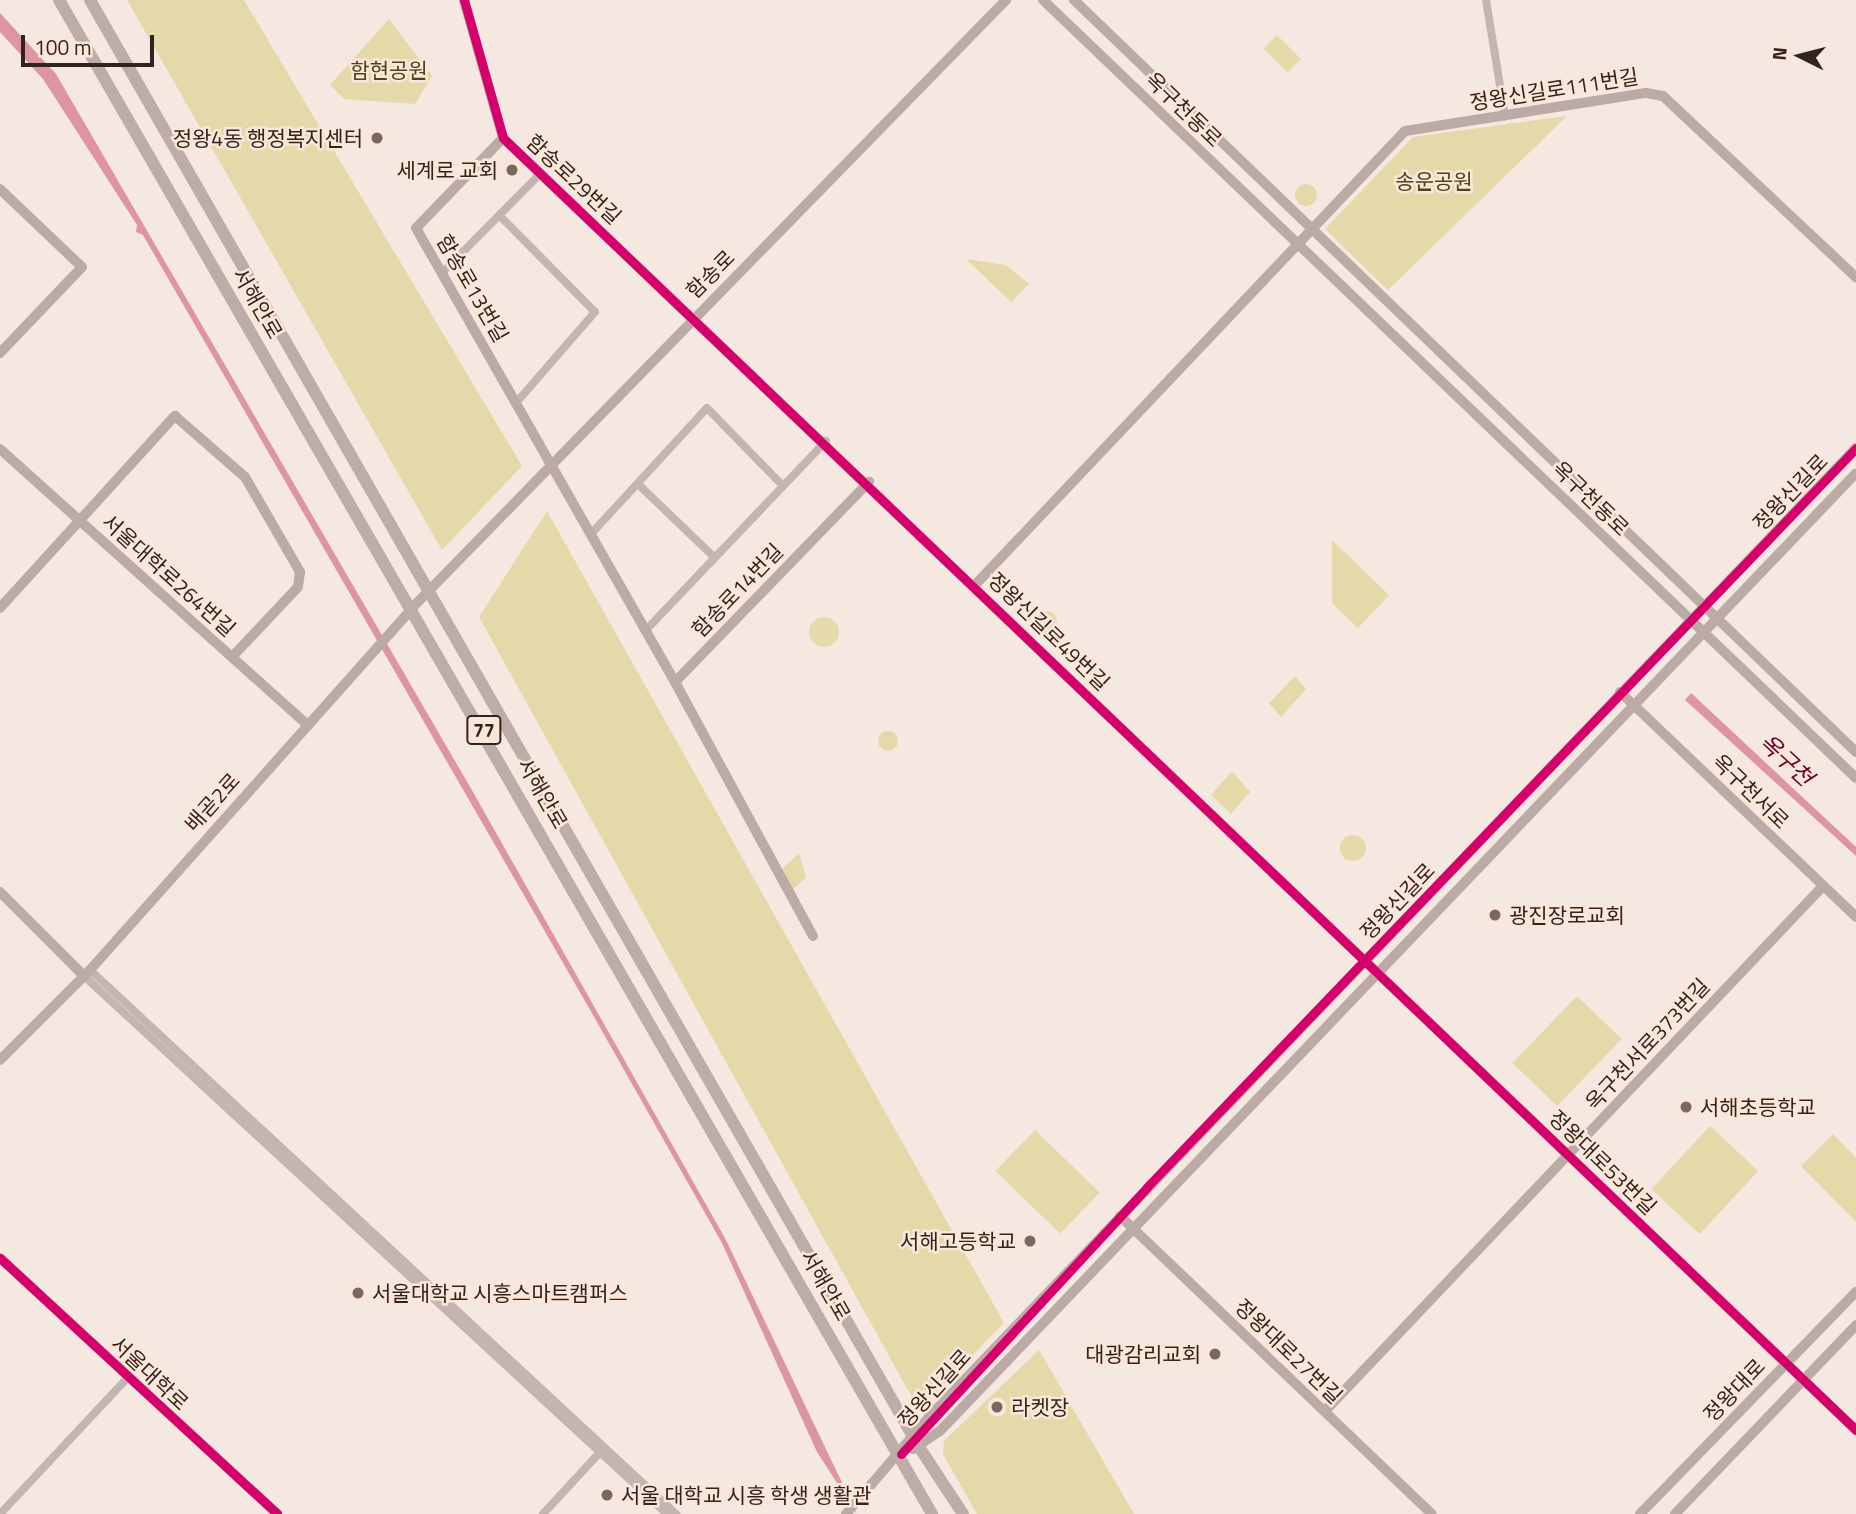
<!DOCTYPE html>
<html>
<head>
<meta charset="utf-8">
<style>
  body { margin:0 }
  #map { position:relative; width:1856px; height:1514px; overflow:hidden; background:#f4e8e1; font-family:"Titillium Web","Noto Sans KR",sans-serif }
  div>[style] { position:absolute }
  .green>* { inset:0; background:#e5d9aa; transform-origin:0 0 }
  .round { border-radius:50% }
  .water>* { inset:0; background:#dd94a3 }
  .street>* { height:8px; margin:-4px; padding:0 4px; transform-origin:4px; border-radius:4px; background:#c4b5b1 }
  .secondary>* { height:10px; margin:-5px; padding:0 5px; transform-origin:5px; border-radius:5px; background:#bcaaa6 }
  .primary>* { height:12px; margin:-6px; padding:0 6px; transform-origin:6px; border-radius:6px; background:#beaca8 }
  .cycleway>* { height:9px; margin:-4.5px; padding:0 4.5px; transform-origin:4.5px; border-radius:4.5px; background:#d6006c }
  .dots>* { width:19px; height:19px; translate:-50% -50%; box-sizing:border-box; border:4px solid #fce6d9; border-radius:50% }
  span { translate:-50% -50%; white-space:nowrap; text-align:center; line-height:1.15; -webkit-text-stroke:5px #fce6d9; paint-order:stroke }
  .shield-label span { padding:2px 5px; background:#fce6d9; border:2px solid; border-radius:5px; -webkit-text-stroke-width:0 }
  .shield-label { font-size:19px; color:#31241c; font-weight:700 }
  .park-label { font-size:21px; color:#4a4418 }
  .street-label { font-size:21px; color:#31241c }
  .poi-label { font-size:21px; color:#31241c }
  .right { translate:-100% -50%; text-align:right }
  .left { translate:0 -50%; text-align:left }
  .water-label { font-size:23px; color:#600129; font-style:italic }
  .north { position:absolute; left:1765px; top:21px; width:70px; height:70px; -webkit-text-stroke:5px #fce6d9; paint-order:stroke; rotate:276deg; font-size:19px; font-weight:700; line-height:28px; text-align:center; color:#31241c }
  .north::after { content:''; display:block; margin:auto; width:24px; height:32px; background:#31241c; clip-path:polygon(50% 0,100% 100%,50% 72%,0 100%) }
  .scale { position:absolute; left:21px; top:35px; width:133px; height:32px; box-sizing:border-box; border:4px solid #31241c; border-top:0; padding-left:9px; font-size:21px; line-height:24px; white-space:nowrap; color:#31241c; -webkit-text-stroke:5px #fce6d9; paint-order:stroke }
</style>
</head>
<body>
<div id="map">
  <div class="green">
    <div style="clip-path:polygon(127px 0,244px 0,522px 466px,442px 550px)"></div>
    <div style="clip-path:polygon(389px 19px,432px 76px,415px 104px,344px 99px,330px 85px)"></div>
    <div style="left:1277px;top:35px;width:34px;height:19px;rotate:45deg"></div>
    <div style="clip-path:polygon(1567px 116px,1388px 290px,1325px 229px,1413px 137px)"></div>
    <div class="round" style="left:1295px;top:184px;width:22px;height:22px"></div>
    <div style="clip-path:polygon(966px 259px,1006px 265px,1029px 284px,1011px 302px)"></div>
    <div style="clip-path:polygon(547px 511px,1004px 1323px,919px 1410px,479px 617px)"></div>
    <div style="clip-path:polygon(1332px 540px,1389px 595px,1358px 628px,1332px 603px)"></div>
    <div class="round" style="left:1035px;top:611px;width:22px;height:22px"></div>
    <div class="round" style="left:809px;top:617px;width:30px;height:30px"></div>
    <div style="clip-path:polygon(1295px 676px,1306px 689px,1281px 717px,1269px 703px)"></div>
    <div class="round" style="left:878px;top:731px;width:20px;height:20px"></div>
    <div style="clip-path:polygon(1232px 771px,1250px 792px,1231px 814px,1211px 795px)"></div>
    <div class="round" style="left:1340px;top:835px;width:26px;height:26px"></div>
    <div style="clip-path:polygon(799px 853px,806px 878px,792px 890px,782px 869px)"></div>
    <div style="left:1577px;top:996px;width:62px;height:93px;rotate:44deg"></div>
    <div style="left:1710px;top:1126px;width:66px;height:86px;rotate:43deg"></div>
    <div style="left:1035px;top:1130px;width:90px;height:57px;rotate:44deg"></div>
    <div style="clip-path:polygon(1833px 1134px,1856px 1158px,1856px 1222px,1801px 1166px)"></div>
    <div style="clip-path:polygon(1039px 1350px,1134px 1514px,977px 1514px,943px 1454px,944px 1441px)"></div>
  </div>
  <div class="water">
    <div style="clip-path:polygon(0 13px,56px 74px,473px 792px,726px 1240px,857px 1514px,817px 1452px,722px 1243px,589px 1008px,143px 235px,136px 232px,137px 225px,43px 79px,0 32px)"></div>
    <div style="clip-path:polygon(1691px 693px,1856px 847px,1856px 856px,1685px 700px)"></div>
  </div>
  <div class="street">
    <div style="left:1486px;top:0;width:118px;rotate:80.7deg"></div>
    <div style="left:499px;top:215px;width:136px;rotate:45.3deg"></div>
    <div style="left:595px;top:312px;width:121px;rotate:131deg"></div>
    <div style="left:442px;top:273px;width:141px;rotate:-45.3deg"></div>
    <div style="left:640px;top:486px;width:103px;rotate:43.8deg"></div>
    <div style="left:591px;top:534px;width:171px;rotate:-47.4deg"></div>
    <div style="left:707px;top:408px;width:109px;rotate:45.7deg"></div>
    <div style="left:646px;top:630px;width:261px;rotate:-46.4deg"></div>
    <div style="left:90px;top:970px;width:800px;rotate:42.87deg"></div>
    <div style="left:84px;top:976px;width:793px;rotate:42.7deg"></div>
    <div style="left:0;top:1514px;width:187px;rotate:-46.9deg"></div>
    <div style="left:543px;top:1514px;width:88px;rotate:-47.3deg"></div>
  </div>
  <div class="secondary">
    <div style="left:464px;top:0;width:143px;rotate:74.2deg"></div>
    <div style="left:503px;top:138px;width:1871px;rotate:43.68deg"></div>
    <div style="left:1043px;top:0;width:1125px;rotate:43.74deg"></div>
    <div style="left:1074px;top:0;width:1085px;rotate:43.88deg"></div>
    <div style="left:503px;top:138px;width:125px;rotate:134deg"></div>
    <div style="left:416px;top:228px;width:523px;rotate:60.3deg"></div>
    <div style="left:675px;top:682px;width:279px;rotate:-45.9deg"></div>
    <div style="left:0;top:189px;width:113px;rotate:43.6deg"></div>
    <div style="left:82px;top:267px;width:119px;rotate:133.6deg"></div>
    <div style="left:0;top:449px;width:414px;rotate:41.9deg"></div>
    <div style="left:975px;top:585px;width:625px;rotate:-46.56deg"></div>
    <div style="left:1405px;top:131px;width:244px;rotate:-9deg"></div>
    <div style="left:1646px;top:93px;width:17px;rotate:10deg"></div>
    <div style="left:1663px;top:96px;width:265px;rotate:43.2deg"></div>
    <div style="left:0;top:608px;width:260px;rotate:-47.7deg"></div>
    <div style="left:175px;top:416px;width:93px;rotate:41.1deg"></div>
    <div style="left:245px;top:477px;width:110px;rotate:59.9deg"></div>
    <div style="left:300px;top:572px;width:15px;rotate:98deg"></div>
    <div style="left:298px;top:587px;width:96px;rotate:133.3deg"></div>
    <div style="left:675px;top:682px;width:289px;rotate:61.5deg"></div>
    <div style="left:1620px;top:692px;width:326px;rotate:43.6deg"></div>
    <div style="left:0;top:892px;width:119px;rotate:45deg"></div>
    <div style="left:0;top:1060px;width:127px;rotate:-45deg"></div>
    <div style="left:90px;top:970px;width:486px;rotate:-48.3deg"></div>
    <div style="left:413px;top:607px;width:849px;rotate:-45.67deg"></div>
    <div style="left:1120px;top:1216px;width:431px;rotate:43.7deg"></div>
    <div style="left:0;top:1258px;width:377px;rotate:42.7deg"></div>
    <div style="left:1325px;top:1411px;width:724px;rotate:-46.51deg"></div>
    <div style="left:913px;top:1449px;width:32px;rotate:-34deg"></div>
    <div style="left:940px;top:1431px;width:1325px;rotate:-46.28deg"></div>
    <div style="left:846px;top:1514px;width:128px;rotate:-49.4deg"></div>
    <div style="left:929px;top:1417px;width:1341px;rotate:-46.27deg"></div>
    <div style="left:1640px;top:1514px;width:310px;rotate:-45.8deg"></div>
    <div style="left:1675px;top:1514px;width:262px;rotate:-46.2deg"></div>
  </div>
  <div class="primary">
    <div style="left:59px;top:0;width:1748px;rotate:60.03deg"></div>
    <div style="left:90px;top:0;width:1668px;rotate:60.19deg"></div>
    <div style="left:919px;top:1447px;width:80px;rotate:56.7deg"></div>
  </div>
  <div class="cycleway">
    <div style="left:464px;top:0;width:143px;rotate:74.2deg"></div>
    <div style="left:503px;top:138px;width:1871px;rotate:43.68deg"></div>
    <div style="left:0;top:1258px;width:377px;rotate:42.7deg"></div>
    <div style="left:901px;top:1454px;width:363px;rotate:-47.3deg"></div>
    <div style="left:1147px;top:1187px;width:1024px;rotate:-46.19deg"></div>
  </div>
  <div class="dots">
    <div style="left:377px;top:138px;background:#756961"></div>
    <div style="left:512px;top:170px;background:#756961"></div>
    <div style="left:1495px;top:915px;background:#756961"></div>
    <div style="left:1686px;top:1107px;background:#756961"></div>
    <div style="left:1030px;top:1241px;background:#756961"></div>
    <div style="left:358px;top:1293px;background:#756961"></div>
    <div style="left:1215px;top:1354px;background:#756961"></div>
    <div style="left:997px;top:1407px;background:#756961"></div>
    <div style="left:607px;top:1495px;background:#756961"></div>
  </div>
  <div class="shield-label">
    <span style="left:484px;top:730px">77</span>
  </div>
  <div class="park-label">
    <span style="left:389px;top:70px">함현공원</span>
    <span style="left:1434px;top:181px">송운공원</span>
  </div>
  <div class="street-label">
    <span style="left:1554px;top:89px;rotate:-9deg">정왕신길로111번길</span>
    <span style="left:1184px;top:109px;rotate:44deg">옥구천동로</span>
    <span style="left:574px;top:179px;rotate:43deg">함송로29번길</span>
    <span style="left:710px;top:274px;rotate:-45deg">함송로</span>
    <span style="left:473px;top:288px;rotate:60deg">함송로13번길</span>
    <span style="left:258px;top:303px;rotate:60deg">서해안로</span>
    <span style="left:1790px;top:492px;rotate:-46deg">정왕신길로</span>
    <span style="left:1591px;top:498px;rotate:44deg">옥구천동로</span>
    <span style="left:169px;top:575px;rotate:42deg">서울대학로264번길</span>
    <span style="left:737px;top:590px;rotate:-46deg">함송로14번길</span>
    <span style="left:1049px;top:631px;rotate:44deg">정왕신길로49번길</span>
    <span style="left:1751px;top:791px;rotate:44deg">옥구천서로</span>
    <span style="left:543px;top:793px;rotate:60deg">서해안로</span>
    <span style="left:212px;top:802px;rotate:-48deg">배곧2로</span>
    <span style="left:1397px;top:901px;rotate:-46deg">정왕신길로</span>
    <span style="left:1647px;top:1044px;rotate:-47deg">옥구천서로373번길</span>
    <span style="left:1603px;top:1162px;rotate:44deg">정왕대로53번길</span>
    <span style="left:826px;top:1285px;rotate:60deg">서해안로</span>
    <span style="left:1289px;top:1351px;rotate:44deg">정왕대로27번길</span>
    <span style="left:150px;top:1373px;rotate:43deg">서울대학로</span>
    <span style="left:934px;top:1388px;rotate:-48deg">정왕신길로</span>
    <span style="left:1734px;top:1390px;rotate:-46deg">정왕대로</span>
  </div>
  <div class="poi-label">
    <span class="right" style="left:363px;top:138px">정왕4동 행정복지센터</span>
    <span class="right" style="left:498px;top:170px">세계로 교회</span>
    <span class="left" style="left:1509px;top:915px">광진장로교회</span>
    <span class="left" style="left:1700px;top:1107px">서해초등학교</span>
    <span class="right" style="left:1016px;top:1241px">서해고등학교</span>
    <span class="left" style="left:372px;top:1293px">서울대학교 시흥스마트캠퍼스</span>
    <span class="right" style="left:1201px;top:1354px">대광감리교회</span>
    <span class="left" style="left:1011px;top:1407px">라켓장</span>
    <span class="left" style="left:621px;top:1495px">서울 대학교 시흥 학생 생활관</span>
  </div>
  <div class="water-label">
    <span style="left:1786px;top:760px;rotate:43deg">옥구천</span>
  </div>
  <div class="north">N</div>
  <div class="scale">100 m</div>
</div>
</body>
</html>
